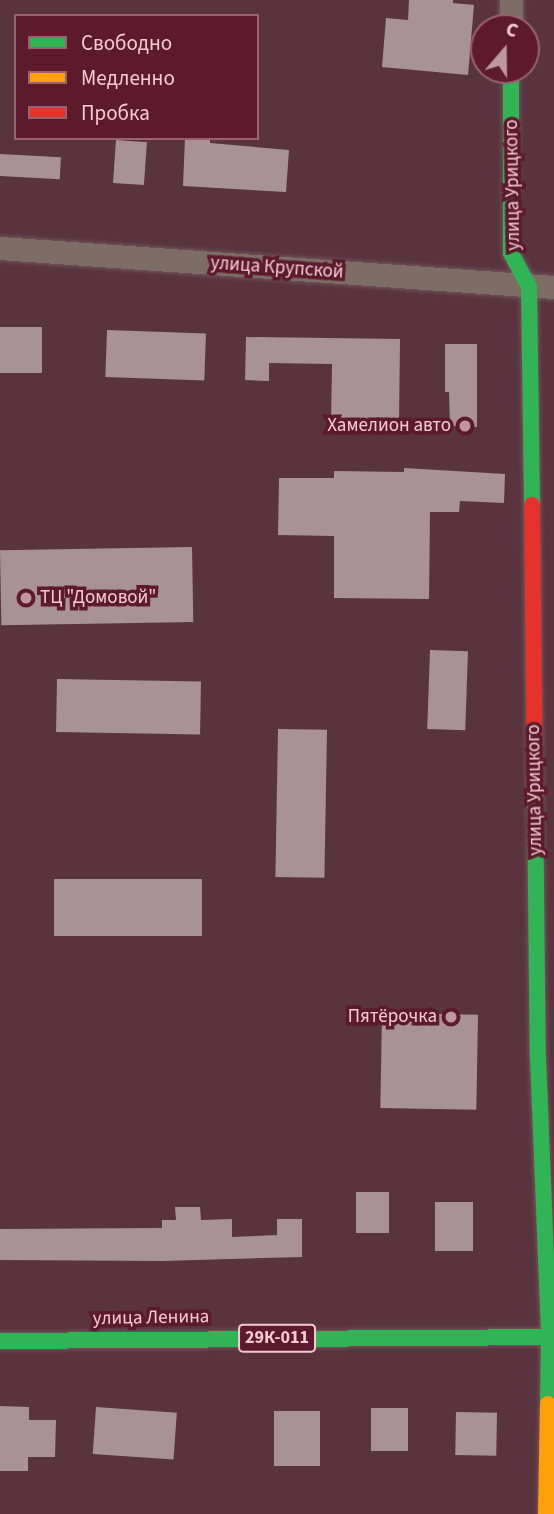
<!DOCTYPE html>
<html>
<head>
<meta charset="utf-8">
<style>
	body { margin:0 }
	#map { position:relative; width:554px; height:1514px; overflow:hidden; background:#59343e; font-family:"Source Sans 3",sans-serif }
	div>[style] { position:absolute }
	.building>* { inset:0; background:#a99296; transform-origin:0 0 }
	.roads { filter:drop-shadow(0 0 2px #72535a) drop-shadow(0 0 2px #72535a) }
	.street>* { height:23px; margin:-11.5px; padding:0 11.5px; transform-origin:11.5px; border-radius:11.5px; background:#7d6d64 }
	.fast>* { height:16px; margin:-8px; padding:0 8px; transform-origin:8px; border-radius:8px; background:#30b455 }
	.slow>* { height:16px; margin:-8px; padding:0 8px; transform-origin:8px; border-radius:8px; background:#ff9f0a }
	.jam>* { height:16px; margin:-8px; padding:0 8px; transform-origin:8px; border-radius:8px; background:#e5322d }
	.dots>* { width:19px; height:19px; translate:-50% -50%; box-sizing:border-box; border:4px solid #5c1a2c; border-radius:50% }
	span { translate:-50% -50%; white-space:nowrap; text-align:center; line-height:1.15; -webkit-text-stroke:7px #5c1a2c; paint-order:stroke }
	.shield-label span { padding:2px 5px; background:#5c1a2c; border:2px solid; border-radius:5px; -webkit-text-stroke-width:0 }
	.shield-label { font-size:18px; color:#f6ccd2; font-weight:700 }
	.street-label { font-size:19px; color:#f6ccd2 }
	.poi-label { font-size:19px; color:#f6ccd2 }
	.right { translate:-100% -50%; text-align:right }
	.left { translate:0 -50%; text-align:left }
	.legend { position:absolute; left:14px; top:14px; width:245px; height:126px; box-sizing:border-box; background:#5c1a2c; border:2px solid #9a616e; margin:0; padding:9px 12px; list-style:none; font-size:21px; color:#f6ccd2 }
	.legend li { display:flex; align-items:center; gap:14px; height:35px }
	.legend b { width:35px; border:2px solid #9a616e }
	.north { position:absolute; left:470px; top:14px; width:70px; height:70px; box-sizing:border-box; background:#5c1a2c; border:2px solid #9a616e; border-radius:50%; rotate:20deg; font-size:19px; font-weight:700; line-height:28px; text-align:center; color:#f6ccd2 }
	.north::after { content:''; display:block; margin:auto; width:24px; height:32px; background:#bf979e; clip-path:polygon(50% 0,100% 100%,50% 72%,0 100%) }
</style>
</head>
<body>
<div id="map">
	<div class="building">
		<i style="clip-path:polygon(409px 0,453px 0,453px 3px,474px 5px,468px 75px,382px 67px,386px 18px,408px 20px)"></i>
		<i style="clip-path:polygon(185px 138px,210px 138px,210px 143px,289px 150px,286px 192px,183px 186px)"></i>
		<i style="left:116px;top:140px;width:31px;height:43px;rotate:4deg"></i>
		<i style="left:0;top:154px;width:61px;height:22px;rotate:3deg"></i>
		<i style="left:0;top:327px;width:42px;height:46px"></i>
		<i style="left:107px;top:330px;width:99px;height:47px;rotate:2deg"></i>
		<i style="clip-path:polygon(246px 337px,400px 339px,399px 424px,331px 423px,332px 364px,269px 363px,269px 381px,245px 380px)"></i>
		<i style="clip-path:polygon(445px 344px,477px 344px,477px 427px,450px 426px,449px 392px,445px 392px)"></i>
		<i style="clip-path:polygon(404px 468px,505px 474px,504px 503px,460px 501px,459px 512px,430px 512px,429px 599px,334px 598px,334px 536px,278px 535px,279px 478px,334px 478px,334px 471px,404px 472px)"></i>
		<i style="left:192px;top:547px;width:75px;height:192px;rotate:89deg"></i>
		<i style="left:430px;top:650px;width:38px;height:79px;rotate:2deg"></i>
		<i style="left:57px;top:679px;width:144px;height:53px;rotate:1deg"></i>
		<i style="left:278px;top:729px;width:49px;height:148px;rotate:1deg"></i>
		<i style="left:54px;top:879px;width:148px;height:57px"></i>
		<i style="left:382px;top:1013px;width:96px;height:95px;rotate:1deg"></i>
		<i style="left:356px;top:1192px;width:33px;height:41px"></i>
		<i style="left:435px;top:1202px;width:38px;height:49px"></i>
		<i style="clip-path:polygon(175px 1207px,200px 1207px,201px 1220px,232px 1219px,232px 1237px,277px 1235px,277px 1219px,302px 1219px,302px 1257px,162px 1261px,0 1260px,0 1229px,162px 1228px,162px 1220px,176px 1220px)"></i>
		<i style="clip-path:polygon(0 1406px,29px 1407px,29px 1420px,56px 1420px,55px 1457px,28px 1457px,28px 1471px,0 1471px)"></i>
		<i style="left:96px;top:1407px;width:81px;height:47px;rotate:4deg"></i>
		<i style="left:371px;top:1408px;width:37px;height:43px"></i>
		<i style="left:274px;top:1411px;width:46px;height:55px"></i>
		<i style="left:456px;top:1412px;width:41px;height:43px;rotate:1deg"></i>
	</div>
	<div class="roads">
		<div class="street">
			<i style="left:511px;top:0;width:28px;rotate:90deg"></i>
			<i style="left:0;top:248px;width:555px;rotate:4.03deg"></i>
		</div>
		<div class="fast">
			<i style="left:511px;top:70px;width:183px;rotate:90deg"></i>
			<i style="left:511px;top:253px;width:38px;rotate:62deg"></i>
			<i style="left:529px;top:287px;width:218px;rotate:89.2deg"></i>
			<i style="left:535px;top:792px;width:266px;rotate:89.4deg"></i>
			<i style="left:538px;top:1058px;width:279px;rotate:87.7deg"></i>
			<i style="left:549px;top:1337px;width:67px;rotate:90.9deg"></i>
			<i style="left:0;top:1341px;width:554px;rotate:-0.41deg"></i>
		</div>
		<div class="slow">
			<i style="left:546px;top:1514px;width:110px;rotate:-89deg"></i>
		</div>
		<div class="jam">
			<i style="left:532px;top:505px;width:287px;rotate:89.4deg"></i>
		</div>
	</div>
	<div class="dots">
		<i style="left:465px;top:426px;background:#bf979e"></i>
		<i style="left:26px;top:598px;background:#bf979e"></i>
		<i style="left:451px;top:1017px;background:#bf979e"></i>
	</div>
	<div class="shield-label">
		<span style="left:277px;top:1338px">29К-011</span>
	</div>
	<div class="street-label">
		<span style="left:513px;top:185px;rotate:-91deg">улица Урицкого</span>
		<span style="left:277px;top:268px;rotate:4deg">улица Крупской</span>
		<span style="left:535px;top:790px;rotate:-91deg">улица Урицкого</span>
		<span style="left:151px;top:1318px;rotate:-1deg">улица Ленина</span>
	</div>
	<div class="poi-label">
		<span class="right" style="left:451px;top:426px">Хамелион авто</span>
		<span class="left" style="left:40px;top:598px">ТЦ "Домовой"</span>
		<span class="right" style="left:437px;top:1017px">Пятёрочка</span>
	</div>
	<ul class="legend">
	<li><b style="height:9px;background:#30b455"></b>Свободно</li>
	<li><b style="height:9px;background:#ff9f0a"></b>Медленно</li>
	<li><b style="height:9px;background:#e5322d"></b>Пробка</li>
	</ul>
	<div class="north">С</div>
</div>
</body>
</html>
